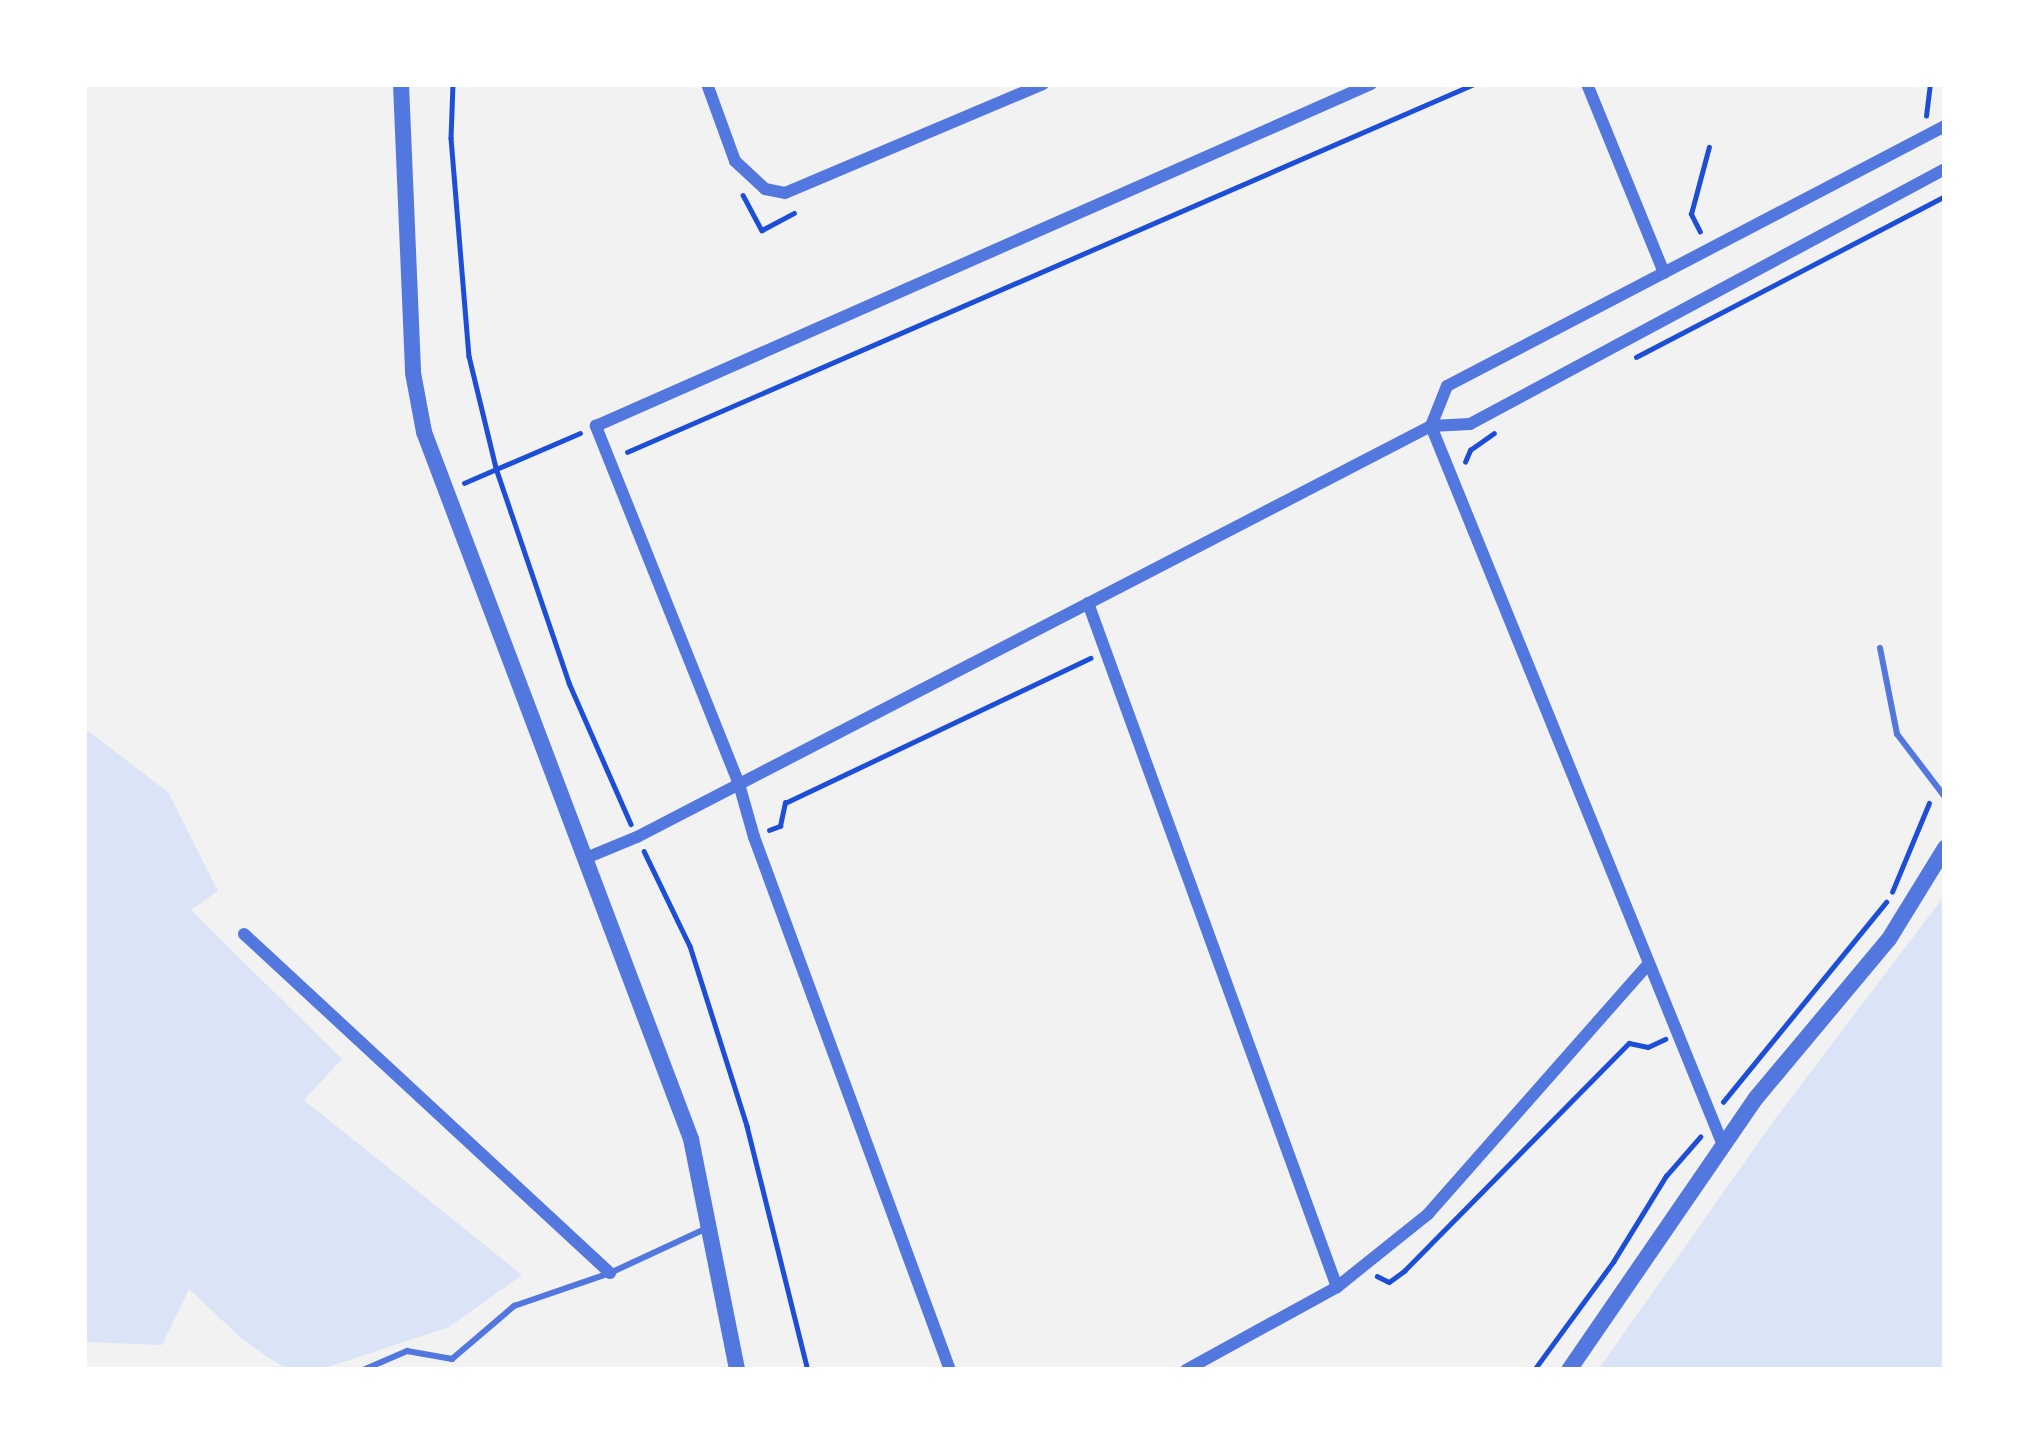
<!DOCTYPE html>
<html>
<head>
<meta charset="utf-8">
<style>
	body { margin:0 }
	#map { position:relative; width:2029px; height:1454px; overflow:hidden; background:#f2f2f2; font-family:Overpass,sans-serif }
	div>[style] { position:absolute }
	.green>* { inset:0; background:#dbe4f7 }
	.path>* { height:4.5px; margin:-2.25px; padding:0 2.25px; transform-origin:2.25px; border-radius:2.25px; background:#1d4ed8 }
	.service>* { height:6px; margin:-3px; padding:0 3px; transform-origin:3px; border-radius:3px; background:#5277de }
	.minor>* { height:12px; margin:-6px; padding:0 6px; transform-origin:6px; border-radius:6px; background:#5277de }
	.tertiary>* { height:16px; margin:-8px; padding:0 8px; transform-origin:8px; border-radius:8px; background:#5277de }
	span { translate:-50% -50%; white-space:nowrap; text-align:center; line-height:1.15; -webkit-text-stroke:12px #fff; paint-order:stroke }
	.frame { position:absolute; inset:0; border:87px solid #fff; pointer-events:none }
</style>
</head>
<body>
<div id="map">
	<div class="green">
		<i style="clip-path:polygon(84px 728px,168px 792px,218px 891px,191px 910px,342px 1059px,304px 1100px,522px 1275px,449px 1327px,319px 1370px,287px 1370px,242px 1339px,189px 1289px,162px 1345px,84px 1342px)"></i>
		<i style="clip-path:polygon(1945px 895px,1945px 1370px,1598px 1370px,1775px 1119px)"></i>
	</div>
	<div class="path">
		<i style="left:453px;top:84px;width:54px;rotate:92.1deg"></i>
		<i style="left:451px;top:138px;width:219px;rotate:85.3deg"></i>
		<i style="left:469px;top:356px;width:115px;rotate:76.4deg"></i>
		<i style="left:496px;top:468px;width:227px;rotate:71.2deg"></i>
		<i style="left:569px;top:683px;width:154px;rotate:66.3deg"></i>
		<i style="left:1926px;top:116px;width:32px;rotate:-83deg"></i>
		<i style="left:743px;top:195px;width:40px;rotate:62deg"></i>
		<i style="left:762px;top:230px;width:36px;rotate:-28deg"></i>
		<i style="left:1700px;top:232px;width:20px;rotate:-117deg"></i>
		<i style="left:1691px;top:214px;width:69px;rotate:-75deg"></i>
		<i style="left:1636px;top:357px;width:348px;rotate:-27.5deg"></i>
		<i style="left:627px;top:452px;width:923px;rotate:-23.48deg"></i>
		<i style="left:1465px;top:462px;width:13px;rotate:-67deg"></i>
		<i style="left:1470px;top:450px;width:29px;rotate:-35deg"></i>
		<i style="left:464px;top:483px;width:126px;rotate:-23.3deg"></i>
		<i style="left:769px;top:830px;width:12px;rotate:-20deg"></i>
		<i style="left:780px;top:826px;width:24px;rotate:-78deg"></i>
		<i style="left:785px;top:803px;width:338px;rotate:-25.4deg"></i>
		<i style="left:644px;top:851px;width:106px;rotate:64.2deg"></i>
		<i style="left:690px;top:946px;width:189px;rotate:72.4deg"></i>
		<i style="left:747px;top:1126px;width:252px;rotate:76deg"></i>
		<i style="left:1892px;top:892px;width:96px;rotate:-67.4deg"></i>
		<i style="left:1723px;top:1102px;width:258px;rotate:-50.8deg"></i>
		<i style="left:1377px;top:1276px;width:13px;rotate:27deg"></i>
		<i style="left:1389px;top:1282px;width:19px;rotate:-36deg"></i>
		<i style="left:1404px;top:1271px;width:320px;rotate:-45.4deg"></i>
		<i style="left:1629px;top:1043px;width:19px;rotate:12deg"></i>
		<i style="left:1648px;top:1047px;width:19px;rotate:-25deg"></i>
		<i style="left:1534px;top:1370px;width:134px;rotate:-53.8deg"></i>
		<i style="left:1613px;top:1262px;width:101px;rotate:-58.4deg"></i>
		<i style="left:1666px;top:1176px;width:52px;rotate:-48.9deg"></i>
	</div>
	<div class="service">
		<i style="left:1880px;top:648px;width:88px;rotate:78.8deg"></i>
		<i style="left:1897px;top:734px;width:79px;rotate:52.7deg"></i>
		<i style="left:363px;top:1370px;width:48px;rotate:-23.4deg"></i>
		<i style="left:407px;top:1351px;width:46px;rotate:10.1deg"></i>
		<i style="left:452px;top:1359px;width:82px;rotate:-40.5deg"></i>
		<i style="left:514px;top:1306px;width:102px;rotate:-19deg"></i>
		<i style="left:610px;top:1273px;width:107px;rotate:-24.9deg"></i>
	</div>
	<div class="minor">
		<i style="left:707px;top:84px;width:82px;rotate:70deg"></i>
		<i style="left:735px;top:161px;width:41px;rotate:43deg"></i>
		<i style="left:765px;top:189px;width:20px;rotate:11deg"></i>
		<i style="left:785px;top:193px;width:280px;rotate:-22.9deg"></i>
		<i style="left:1587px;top:84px;width:204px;rotate:67.8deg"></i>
		<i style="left:1431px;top:426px;width:776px;rotate:67.9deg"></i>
		<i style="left:1431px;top:426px;width:43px;rotate:-68.2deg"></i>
		<i style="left:1447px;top:386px;width:562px;rotate:-27.57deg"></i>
		<i style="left:1088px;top:603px;width:728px;rotate:70deg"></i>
		<i style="left:586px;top:858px;width:55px;rotate:-22.4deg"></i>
		<i style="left:637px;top:837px;width:894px;rotate:-27.37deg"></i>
		<i style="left:1431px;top:426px;width:39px;rotate:-3deg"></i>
		<i style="left:1470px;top:424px;width:539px;rotate:-28.23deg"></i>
		<i style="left:244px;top:934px;width:499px;rotate:42.8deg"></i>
		<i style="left:950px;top:1370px;width:568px;rotate:-110.19deg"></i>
		<i style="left:754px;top:837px;width:55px;rotate:-105.8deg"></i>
		<i style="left:739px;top:784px;width:386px;rotate:-111.8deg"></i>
		<i style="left:596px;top:426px;width:847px;rotate:-23.81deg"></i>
		<i style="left:1186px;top:1370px;width:172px;rotate:-28.8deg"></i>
		<i style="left:1337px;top:1287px;width:117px;rotate:-38.7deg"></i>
		<i style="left:1428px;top:1214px;width:334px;rotate:-48.6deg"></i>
	</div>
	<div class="tertiary">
		<i style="left:401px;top:84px;width:289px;rotate:87.6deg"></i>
		<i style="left:413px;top:373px;width:60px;rotate:79.4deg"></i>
		<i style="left:424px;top:432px;width:756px;rotate:69.31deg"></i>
		<i style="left:691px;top:1139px;width:236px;rotate:78.7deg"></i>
		<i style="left:1569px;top:1370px;width:330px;rotate:-55.5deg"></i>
		<i style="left:1756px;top:1098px;width:207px;rotate:-50.1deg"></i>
		<i style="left:1889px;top:939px;width:107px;rotate:-58.4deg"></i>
	</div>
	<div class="frame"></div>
</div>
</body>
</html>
